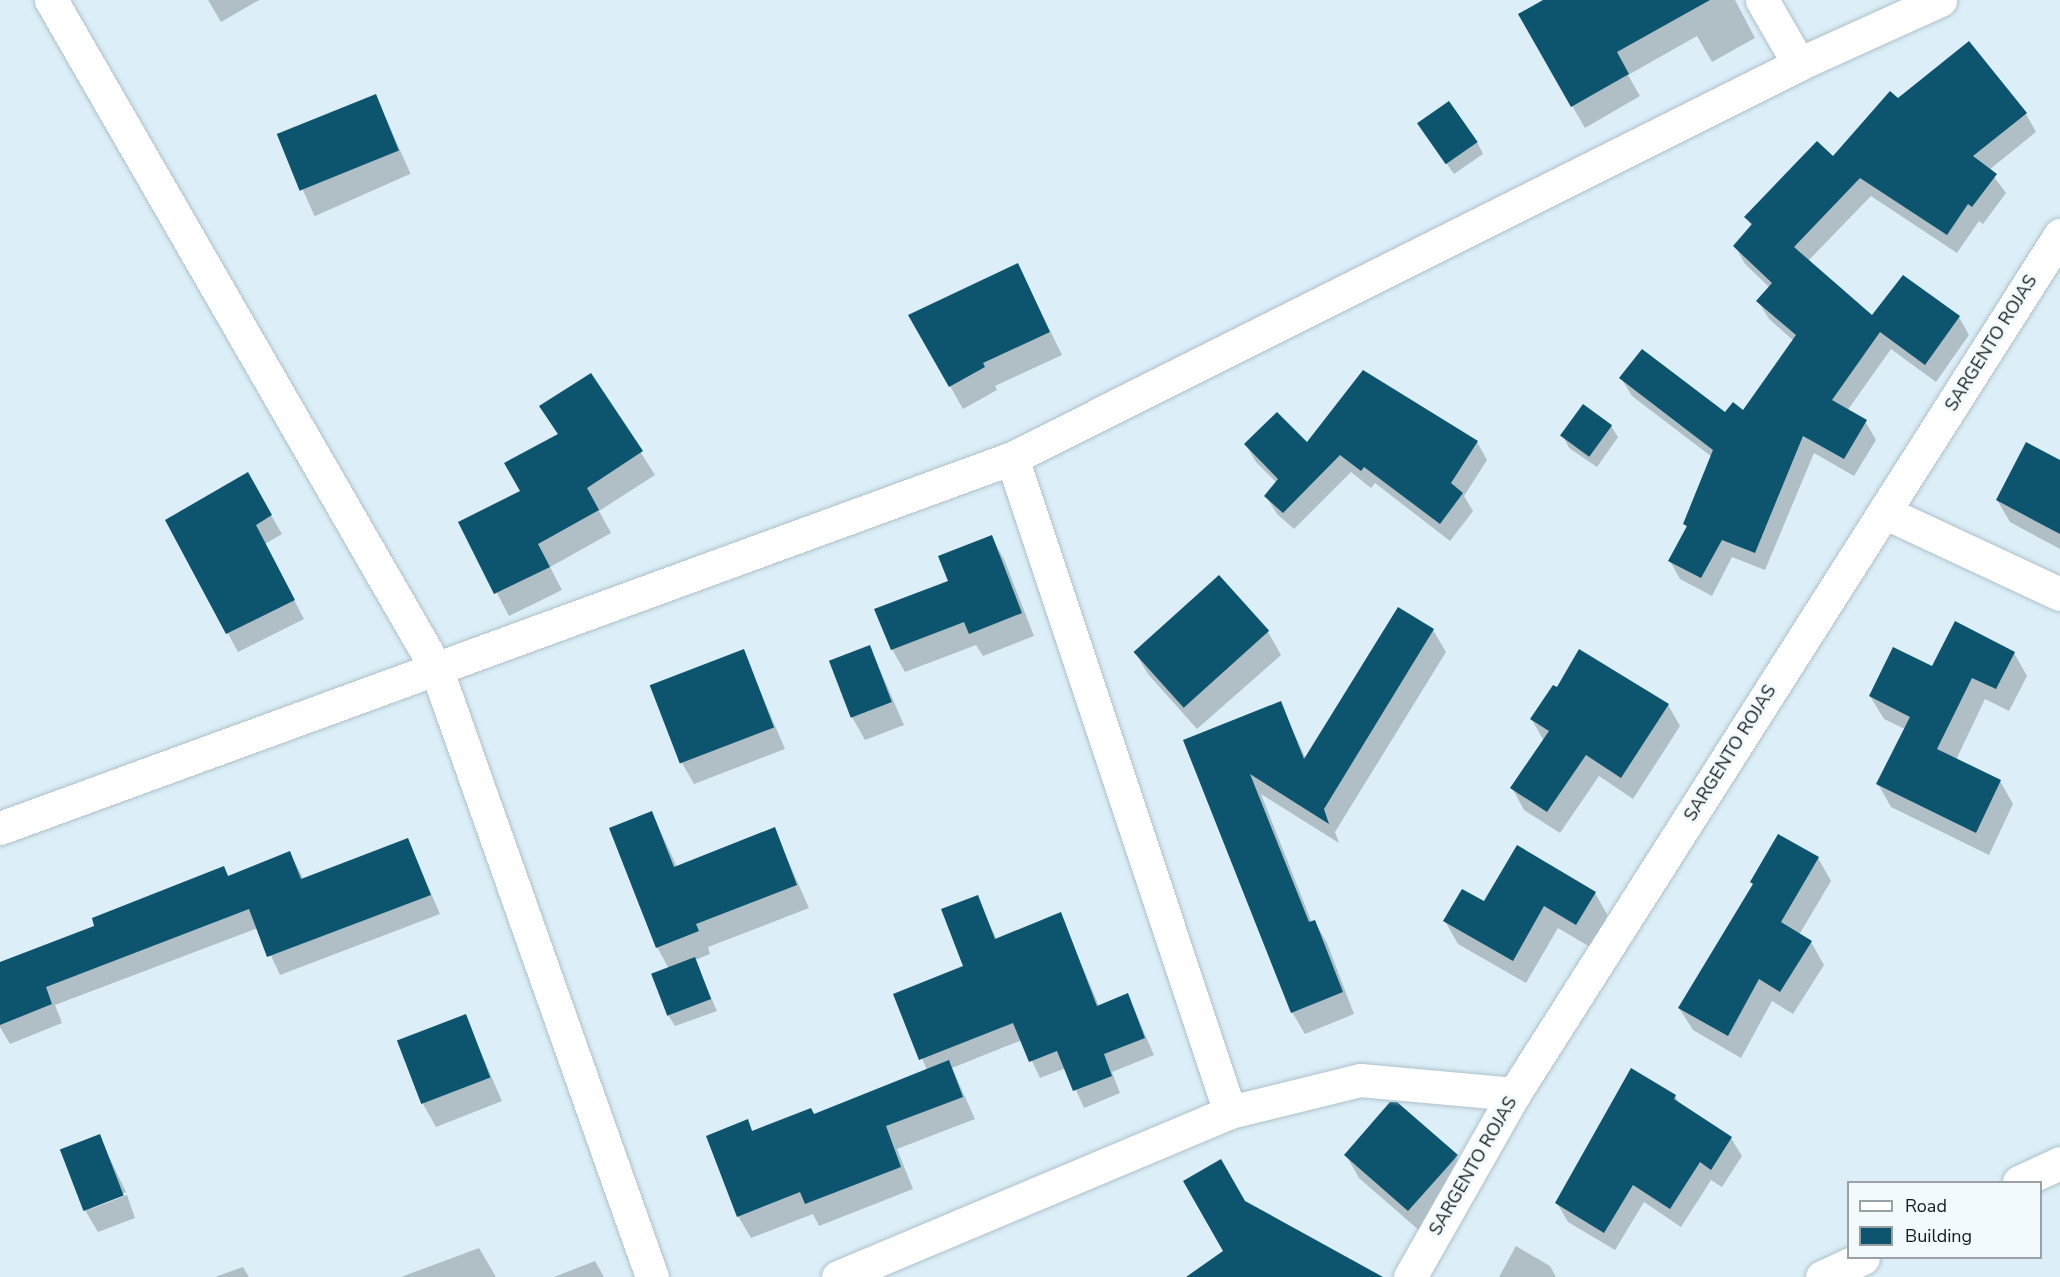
<!DOCTYPE html>
<html>
<head>
<meta charset="utf-8">
<style>
	body { margin:0 }
	#map { position:relative; width:2060px; height:1277px; overflow:hidden; background:#dceff8; font-family:"Nunito Sans",sans-serif }
	div>[style] { position:absolute }
	.shadow>* { inset:0; background:#0003; transform-origin:0 0 }
	.building>* { inset:0; background:#0d556e; transform-origin:0 0 }
	.roads { filter:drop-shadow(0 0 2px #afc1ca) drop-shadow(0 0 2px #afc1ca) }
	.minor>* { height:33px; margin:-16.5px; padding:0 16.5px; transform-origin:16.5px; border-radius:16.5px; background:#fff }
	.tertiary>* { height:33px; margin:-16.5px; padding:0 16.5px; transform-origin:16.5px; border-radius:16.5px; background:#fff }
	span { translate:-50% -50%; white-space:nowrap; text-align:center; line-height:1.15; -webkit-text-stroke:6px #f2fafe; paint-order:stroke }
	.street-label { font-size:18px; color:#141b1e }
	.legend { position:absolute; left:1847px; top:1181px; width:195px; height:78px; box-sizing:border-box; background:#f2fafe; border:2px solid #99a1a4; margin:0; padding:8px 10px; list-style:none; font-size:18px; color:#141b1e }
	.legend li { display:flex; align-items:center; gap:12px; height:30px }
	.legend b { width:30px; border:2px solid #99a1a4 }
</style>
</head>
<body>
<div id="map">
	<div class="shadow">
		<i style="clip-path:polygon(208px 0,259px 0,221px 22px)"></i>
		<i style="clip-path:polygon(1545px 0,1735px 0,1755px 38px,1712px 62px,1697px 36px,1628px 75px,1640px 96px,1585px 128px,1520px 15px)"></i>
		<i style="left:376px;top:96px;width:85px;height:105px;rotate:66deg"></i>
		<i style="clip-path:polygon(1898px 100px,2026px 114px,2036px 132px,1989px 170px,2006px 193px,1983px 224px,1979px 221px,1957px 253px,1871px 196px,1808px 261px,1873px 317px,1959px 317px,1969px 335px,1936px 382px,1891px 349px,1847px 411px,1865px 421px,1876px 440px,1854px 476px,1814px 453px,1765px 570px,1732px 557px,1712px 596px,1680px 579px,1670px 561px,1687px 528px,1685px 524px,1712px 457px,1632px 396px,1621px 378px,1725px 414px,1743px 412px,1794px 341px,1769px 319px,1758px 301px,1770px 288px,1745px 264px,1735px 246px,1752px 227px,1746px 217px,1833px 158px)"></i>
		<i style="clip-path:polygon(1419px 124px,1477px 142px,1483px 154px,1454px 174px)"></i>
		<i style="clip-path:polygon(1018px 265px,1062px 355px,995px 386px,997px 390px,963px 409px,910px 315px)"></i>
		<i style="clip-path:polygon(591px 375px,655px 475px,599px 511px,611px 533px,550px 567px,562px 590px,509px 616px,460px 523px,522px 492px,558px 435px,541px 407px)"></i>
		<i style="clip-path:polygon(1611px 426px,1618px 437px,1597px 467px,1569px 448px,1563px 436px)"></i>
		<i style="clip-path:polygon(1477px 442px,1487px 460px,1464px 496px,1473px 511px,1450px 541px,1375px 483px,1371px 488px,1351px 472px,1294px 529px,1277px 514px,1266px 496px,1277px 483px,1256px 462px,1246px 445px)"></i>
		<i style="clip-path:polygon(2060px 462px,2060px 549px,2010px 522px,1997px 500px)"></i>
		<i style="clip-path:polygon(247px 474px,282px 534px,265px 544px,304px 619px,238px 652px,167px 521px)"></i>
		<i style="clip-path:polygon(991px 537px,1004px 559px,1034px 636px,983px 656px,976px 645px,905px 672px,892px 649px)"></i>
		<i style="clip-path:polygon(1433px 630px,1446px 652px,1335px 832px,1339px 843px,1261px 794px,1312px 923px,1315px 922px,1327px 943px,1354px 1014px,1305px 1034px,1292px 1012px,1185px 741px,1280px 703px,1306px 759px)"></i>
		<i style="clip-path:polygon(1268px 632px,1281px 655px,1197px 729px,1148px 674px,1135px 652px)"></i>
		<i style="clip-path:polygon(870px 647px,904px 725px,865px 740px,852px 717px)"></i>
		<i style="clip-path:polygon(743px 651px,785px 749px,694px 784px,682px 763px)"></i>
		<i style="clip-path:polygon(2014px 653px,2027px 676px,2009px 711px,1985px 699px,1956px 760px,2000px 781px,2013px 804px,1989px 855px,1891px 807px,1878px 784px,1905px 729px,1884px 719px,1870px 696px)"></i>
		<i style="clip-path:polygon(1668px 705px,1680px 726px,1633px 799px,1599px 776px,1560px 833px,1524px 810px,1512px 788px,1544px 741px,1532px 720px)"></i>
		<i style="clip-path:polygon(652px 813px,677px 867px,774px 829px,809px 908px,708px 947px,710px 954px,695px 960px,717px 1011px,675px 1026px,668px 1015px,669px 969px,657px 947px)"></i>
		<i style="clip-path:polygon(408px 840px,440px 914px,280px 975px,258px 928px,55px 1005px,62px 1023px,10px 1044px,0 1027px,0 963px,96px 926px,224px 868px,229px 877px,290px 853px,304px 880px)"></i>
		<i style="clip-path:polygon(1818px 858px,1831px 881px,1799px 935px,1811px 942px,1824px 965px,1793px 1014px,1772px 1001px,1741px 1058px,1693px 1030px,1679px 1008px,1754px 886px,1752px 882px)"></i>
		<i style="clip-path:polygon(1595px 893px,1608px 916px,1590px 947px,1558px 928px,1526px 983px,1458px 944px,1445px 921px,1484px 903px)"></i>
		<i style="clip-path:polygon(977px 897px,997px 940px,1060px 914px,1099px 1006px,1128px 995px,1154px 1055px,1112px 1072px,1120px 1093px,1084px 1108px,1066px 1068px,1040px 1078px,1022px 1040px,952px 1068px,975px 1119px,897px 1149px,913px 1189px,819px 1226px,813px 1214px,751px 1238px,738px 1216px,747px 1121px,753px 1132px,814px 1116px,927px 1070px,895px 995px,965px 967px)"></i>
		<i style="clip-path:polygon(465px 1016px,502px 1101px,436px 1127px,423px 1104px)"></i>
		<i style="clip-path:polygon(1675px 1096px,1680px 1105px,1731px 1138px,1742px 1156px,1722px 1187px,1711px 1180px,1681px 1227px,1644px 1202px,1615px 1250px,1568px 1222px,1557px 1203px)"></i>
		<i style="clip-path:polygon(99px 1136px,126px 1192px,86px 1211px,127px 1195px,135px 1218px,98px 1232px,85px 1210px,62px 1151px)"></i>
		<i style="clip-path:polygon(1346px 1155px,1456px 1156px,1469px 1178px,1421px 1232px,1359px 1178px)"></i>
		<i style="clip-path:polygon(1516px 1246px,1550px 1266px,1556px 1277px,1499px 1277px)"></i>
		<i style="clip-path:polygon(479px 1248px,496px 1277px,401px 1277px)"></i>
		<i style="clip-path:polygon(595px 1261px,604px 1277px,554px 1277px)"></i>
		<i style="clip-path:polygon(243px 1267px,249px 1277px,215px 1277px)"></i>
	</div>
	<div class="building">
		<i style="clip-path:polygon(1543px 0,1710px 0,1617px 52px,1629px 74px,1571px 107px,1518px 14px)"></i>
		<i style="clip-path:polygon(1969px 41px,2027px 113px,1973px 156px,1997px 174px,1972px 207px,1968px 204px,1947px 235px,1860px 178px,1794px 247px,1872px 315px,1903px 275px,1960px 316px,1925px 365px,1880px 332px,1832px 400px,1867px 420px,1844px 459px,1803px 436px,1755px 553px,1722px 540px,1701px 578px,1668px 561px,1687px 526px,1683px 524px,1713px 450px,1619px 378px,1642px 349px,1725px 412px,1733px 402px,1743px 410px,1796px 335px,1756px 301px,1772px 283px,1733px 246px,1752px 224px,1744px 217px,1817px 141px,1833px 156px,1890px 91px,1898px 98px)"></i>
		<i style="left:376px;top:94px;width:61px;height:107px;rotate:68deg"></i>
		<i style="left:1449px;top:101px;width:50px;height:39px;rotate:55deg"></i>
		<i style="clip-path:polygon(1018px 263px,1050px 332px,983px 363px,985px 367px,949px 387px,908px 315px)"></i>
		<i style="clip-path:polygon(1363px 370px,1478px 441px,1451px 483px,1463px 493px,1440px 524px,1364px 467px,1361px 471px,1340px 455px,1283px 513px,1264px 496px,1278px 479px,1244px 444px,1277px 412px,1307px 442px)"></i>
		<i style="clip-path:polygon(591px 373px,643px 451px,587px 488px,599px 510px,538px 544px,550px 567px,494px 594px,458px 522px,520px 491px,504px 463px,558px 434px,539px 406px)"></i>
		<i style="left:1583px;top:404px;width:36px;height:39px;rotate:36deg"></i>
		<i style="clip-path:polygon(2026px 442px,2060px 460px,2060px 534px,1996px 500px)"></i>
		<i style="clip-path:polygon(248px 472px,272px 515px,256px 525px,295px 600px,226px 634px,165px 520px)"></i>
		<i style="clip-path:polygon(992px 535px,1022px 613px,969px 634px,964px 622px,891px 650px,874px 609px,948px 581px,938px 556px)"></i>
		<i style="left:1219px;top:575px;width:75px;height:115px;rotate:48deg"></i>
		<i style="clip-path:polygon(1398px 607px,1434px 629px,1324px 809px,1329px 824px,1250px 774px,1309px 922px,1315px 920px,1343px 992px,1291px 1013px,1183px 740px,1281px 701px,1304px 759px)"></i>
		<i style="clip-path:polygon(1955px 621px,2015px 652px,1996px 689px,1972px 678px,1937px 749px,2001px 780px,1976px 833px,1876px 784px,1910px 717px,1869px 696px,1893px 647px,1932px 666px)"></i>
		<i style="left:870px;top:645px;width:61px;height:44px;rotate:69deg"></i>
		<i style="left:744px;top:649px;width:84px;height:101px;rotate:69deg"></i>
		<i style="clip-path:polygon(1579px 649px,1669px 704px,1621px 778px,1586px 755px,1547px 812px,1510px 788px,1549px 731px,1530px 719px,1553px 685px,1557px 687px)"></i>
		<i style="clip-path:polygon(652px 811px,674px 867px,775px 827px,797px 885px,696px 924px,699px 931px,656px 948px,609px 828px)"></i>
		<i style="clip-path:polygon(1778px 834px,1819px 857px,1781px 922px,1812px 941px,1780px 992px,1759px 979px,1728px 1036px,1678px 1008px,1753px 884px,1750px 882px)"></i>
		<i style="clip-path:polygon(408px 838px,431px 895px,267px 957px,249px 909px,46px 987px,52px 1004px,0 1025px,0 962px,94px 926px,92px 918px,224px 866px,228px 876px,290px 851px,301px 879px)"></i>
		<i style="clip-path:polygon(1517px 845px,1596px 892px,1576px 925px,1544px 906px,1513px 961px,1443px 921px,1462px 889px,1484px 901px)"></i>
		<i style="clip-path:polygon(978px 895px,995px 939px,1061px 912px,1097px 1006px,1128px 993px,1145px 1038px,1104px 1054px,1112px 1076px,1073px 1091px,1057px 1051px,1029px 1062px,1013px 1023px,919px 1060px,893px 994px,963px 966px,941px 909px)"></i>
		<i style="left:695px;top:957px;width:45px;height:47px;rotate:69deg"></i>
		<i style="left:466px;top:1014px;width:68px;height:74px;rotate:69deg"></i>
		<i style="clip-path:polygon(949px 1060px,963px 1097px,886px 1126px,901px 1167px,805px 1204px,800px 1192px,737px 1217px,706px 1136px,748px 1119px,752px 1131px,811px 1108px,814px 1114px)"></i>
		<i style="clip-path:polygon(1631px 1068px,1676px 1095px,1674px 1099px,1732px 1137px,1711px 1170px,1700px 1162px,1670px 1209px,1633px 1185px,1604px 1233px,1555px 1203px)"></i>
		<i style="clip-path:polygon(1390px 1102px,1397px 1102px,1458px 1155px,1408px 1211px,1344px 1155px)"></i>
		<i style="left:100px;top:1134px;width:66px;height:43px;rotate:69deg"></i>
		<i style="clip-path:polygon(1221px 1159px,1245px 1201px,1383px 1277px,1186px 1277px,1223px 1251px,1183px 1181px)"></i>
	</div>
	<div class="roads">
		<div class="minor">
			<i style="left:51px;top:0;width:771px;rotate:60.04deg"></i>
			<i style="left:436px;top:668px;width:646px;rotate:70.47deg"></i>
			<i style="left:1762px;top:0;width:74px;rotate:60deg"></i>
			<i style="left:1012px;top:458px;width:689px;rotate:71.57deg"></i>
			<i style="left:1884px;top:512px;width:194px;rotate:25deg"></i>
			<i style="left:0;top:828px;width:1078px;rotate:-20.08deg"></i>
			<i style="left:1012px;top:458px;width:880px;rotate:-26.59deg"></i>
			<i style="left:1799px;top:64px;width:155px;rotate:-24.4deg"></i>
			<i style="left:2019px;top:1182px;width:45px;rotate:-24.9deg"></i>
			<i style="left:838px;top:1277px;width:425px;rotate:-22.8deg"></i>
			<i style="left:1230px;top:1112px;width:134px;rotate:-13.8deg"></i>
			<i style="left:1360px;top:1080px;width:155px;rotate:5.2deg"></i>
			<i style="left:1822px;top:1277px;width:45px;rotate:-24.9deg"></i>
		</div>
		<div class="tertiary">
			<i style="left:1410px;top:1277px;width:210px;rotate:-60.4deg"></i>
			<i style="left:1514px;top:1094px;width:1018px;rotate:-57.56deg"></i>
		</div>
	</div>
	<div class="street-label">
		<span style="left:1991px;top:343px;rotate:-58deg">SARGENTO ROJAS</span>
		<span style="left:1730px;top:753px;rotate:-58deg">SARGENTO ROJAS</span>
		<span style="left:1473px;top:1166px;rotate:-60deg">SARGENTO ROJAS</span>
	</div>
	<ul class="legend">
	<li><b style="height:8px;background:#fff"></b>Road</li>
	<li><b style="height:16px;background:#0d556e"></b>Building</li>
	</ul>
</div>
</body>
</html>
